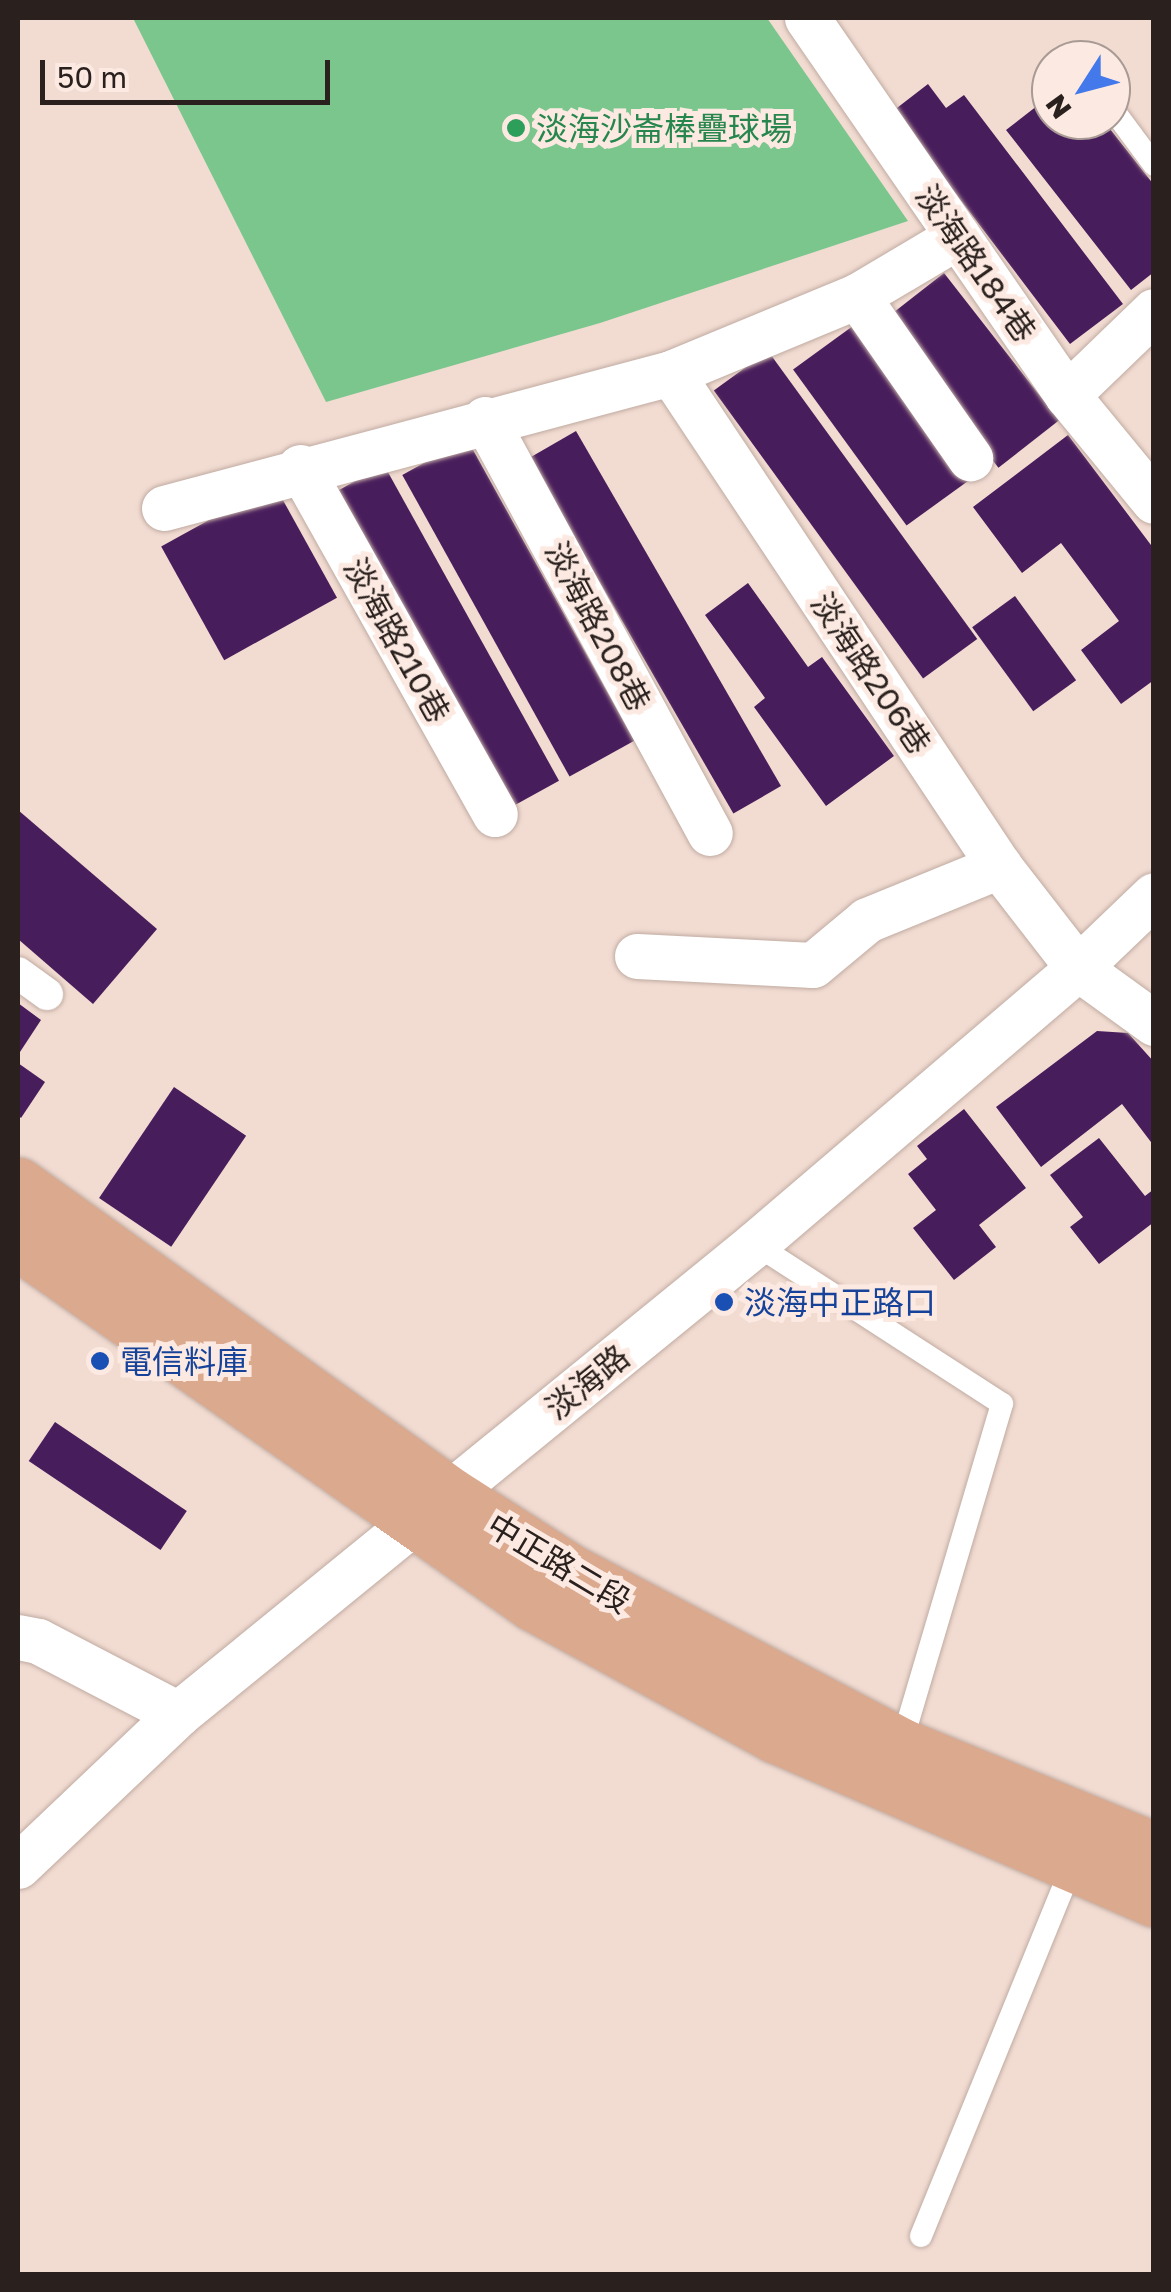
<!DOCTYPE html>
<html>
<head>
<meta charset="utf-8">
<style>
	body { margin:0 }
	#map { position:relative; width:1171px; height:2292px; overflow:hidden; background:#f2dcd2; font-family:"Golos Text","Noto Sans TC",sans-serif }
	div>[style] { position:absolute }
	.green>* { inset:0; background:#7ac68d }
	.building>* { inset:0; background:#481d5c; transform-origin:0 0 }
	.roads { filter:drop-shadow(0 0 2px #c0aba2) drop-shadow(0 0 2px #c0aba2) }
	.service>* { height:22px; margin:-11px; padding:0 11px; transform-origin:11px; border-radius:11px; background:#fff }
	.pedestrian>* { height:32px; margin:-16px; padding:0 16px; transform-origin:16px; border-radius:16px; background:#fff }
	.minor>* { height:45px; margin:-22.5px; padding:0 22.5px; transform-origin:22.5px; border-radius:22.5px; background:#fff }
	.primary>* { height:55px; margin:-27.5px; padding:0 27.5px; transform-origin:27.5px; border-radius:27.5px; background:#dba98d }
	.dots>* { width:28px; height:28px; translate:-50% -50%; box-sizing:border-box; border:5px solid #fceae2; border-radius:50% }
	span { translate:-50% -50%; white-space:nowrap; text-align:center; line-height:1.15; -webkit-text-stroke:10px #fceae2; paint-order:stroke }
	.leisure-label { font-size:32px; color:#27864d }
	.left { translate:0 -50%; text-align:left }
	.street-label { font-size:32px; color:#2a211e }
	.transit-label { font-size:32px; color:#164399 }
	.frame { position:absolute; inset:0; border:20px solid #2a211e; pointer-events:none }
	.north { position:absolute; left:1031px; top:40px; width:100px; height:100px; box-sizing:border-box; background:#fceae2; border:2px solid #a89a94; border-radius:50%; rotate:234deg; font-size:28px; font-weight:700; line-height:40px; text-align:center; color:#2a211e }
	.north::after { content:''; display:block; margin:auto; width:35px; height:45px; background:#4379ea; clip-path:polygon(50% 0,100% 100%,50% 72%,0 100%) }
	.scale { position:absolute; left:40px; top:60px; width:290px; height:45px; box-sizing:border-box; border:5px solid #2a211e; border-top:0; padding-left:12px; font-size:30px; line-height:35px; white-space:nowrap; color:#2a211e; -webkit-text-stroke:8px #fceae2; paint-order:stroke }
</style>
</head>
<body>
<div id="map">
	<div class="green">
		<i style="clip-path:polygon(133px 18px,767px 18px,908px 221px,600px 323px,326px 402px)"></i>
	</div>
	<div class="building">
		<i style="clip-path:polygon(928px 84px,946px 108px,964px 95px,1123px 304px,1070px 344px,893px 111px)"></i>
		<i style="clip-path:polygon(1051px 95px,1051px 120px,1103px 120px,1154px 185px,1154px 272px,1131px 290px,1006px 130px)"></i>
		<i style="left:944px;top:273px;width:187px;height:77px;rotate:52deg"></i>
		<i style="left:857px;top:323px;width:193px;height:79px;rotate:54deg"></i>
		<i style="left:768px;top:351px;width:356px;height:67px;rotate:54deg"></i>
		<i style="left:576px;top:431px;width:410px;height:55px;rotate:60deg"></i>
		<i style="clip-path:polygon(1068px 435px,1154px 549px,1154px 680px,1121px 704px,1081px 650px,1119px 621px,1061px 543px,1022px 573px,973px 507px)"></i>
		<i style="left:467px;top:439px;width:345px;height:74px;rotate:61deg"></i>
		<i style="left:384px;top:465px;width:361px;height:57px;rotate:61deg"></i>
		<i style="left:274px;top:484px;width:130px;height:129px;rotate:61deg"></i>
		<i style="clip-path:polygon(748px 583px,808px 667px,822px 657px,894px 756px,826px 806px,754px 707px,765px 698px,705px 615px)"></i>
		<i style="left:1015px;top:596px;width:104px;height:53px;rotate:54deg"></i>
		<i style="clip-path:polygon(18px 810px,157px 929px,93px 1004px,18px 939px)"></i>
		<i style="clip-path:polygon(18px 1003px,41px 1020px,18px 1055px)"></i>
		<i style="clip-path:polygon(1097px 1031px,1128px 1033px,1154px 1062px,1154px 1146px,1122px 1104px,1041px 1167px,996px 1107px)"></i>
		<i style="clip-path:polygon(18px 1063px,45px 1082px,21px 1118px,18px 1115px)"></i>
		<i style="left:174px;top:1087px;width:87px;height:134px;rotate:34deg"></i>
		<i style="clip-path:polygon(964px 1109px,1026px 1188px,979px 1225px,996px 1247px,954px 1280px,913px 1228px,936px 1210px,908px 1174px,927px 1159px,917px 1146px)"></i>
		<i style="clip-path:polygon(1099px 1138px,1145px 1196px,1154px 1189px,1154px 1222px,1099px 1264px,1070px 1227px,1083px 1217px,1050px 1175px)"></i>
		<i style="left:55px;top:1422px;width:159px;height:47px;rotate:34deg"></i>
	</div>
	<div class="roads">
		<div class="service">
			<i style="left:1111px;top:107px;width:72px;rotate:53.4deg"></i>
			<i style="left:755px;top:1244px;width:294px;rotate:32.9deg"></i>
			<i style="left:1002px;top:1404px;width:357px;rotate:106.5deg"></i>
			<i style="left:921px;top:2236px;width:400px;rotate:-67.8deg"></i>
		</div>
		<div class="pedestrian">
			<i style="left:18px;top:973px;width:36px;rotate:36deg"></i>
		</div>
		<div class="minor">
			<i style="left:807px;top:18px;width:458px;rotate:55.4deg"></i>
			<i style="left:1067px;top:395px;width:137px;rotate:50.6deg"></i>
			<i style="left:857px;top:296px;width:198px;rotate:55.1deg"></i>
			<i style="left:671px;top:373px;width:592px;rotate:56.36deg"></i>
			<i style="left:999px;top:866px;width:129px;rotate:52.2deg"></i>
			<i style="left:1078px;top:968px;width:94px;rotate:35.9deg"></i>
			<i style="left:1067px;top:395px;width:121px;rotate:-44deg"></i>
			<i style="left:485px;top:419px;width:471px;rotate:61.5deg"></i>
			<i style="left:300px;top:467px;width:398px;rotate:60.7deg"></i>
			<i style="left:164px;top:508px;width:525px;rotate:-14.91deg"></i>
			<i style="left:671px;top:373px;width:201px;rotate:-22.5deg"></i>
			<i style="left:857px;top:296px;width:117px;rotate:-30.7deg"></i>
			<i style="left:637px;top:956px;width:176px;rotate:2.9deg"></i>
			<i style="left:813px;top:965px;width:70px;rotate:-39.8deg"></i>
			<i style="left:867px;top:920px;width:143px;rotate:-22.2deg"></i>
			<i style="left:18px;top:1637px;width:20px;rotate:11deg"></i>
			<i style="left:38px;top:1641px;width:158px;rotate:27.5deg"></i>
			<i style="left:18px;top:1866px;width:221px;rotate:-43.5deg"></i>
			<i style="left:178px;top:1714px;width:744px;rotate:-39.16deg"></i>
			<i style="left:755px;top:1244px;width:425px;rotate:-40.5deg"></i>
			<i style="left:1078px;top:968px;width:105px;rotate:-43.8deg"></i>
		</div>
		<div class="primary">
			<i style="left:18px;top:1185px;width:532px;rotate:35.66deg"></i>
			<i style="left:450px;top:1495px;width:145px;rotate:32.6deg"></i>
			<i style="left:572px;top:1573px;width:372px;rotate:27.7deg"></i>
			<i style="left:901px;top:1746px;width:274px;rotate:22.3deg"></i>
			<i style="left:18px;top:1242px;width:629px;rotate:35.03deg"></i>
			<i style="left:533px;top:1603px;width:276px;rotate:28.6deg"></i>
			<i style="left:775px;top:1735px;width:413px;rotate:23.4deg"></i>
		</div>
	</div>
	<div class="dots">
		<i style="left:516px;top:128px;background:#2e9e5b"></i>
		<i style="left:724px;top:1302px;background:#1a4fb4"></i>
		<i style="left:100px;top:1361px;background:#1a4fb4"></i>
	</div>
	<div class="leisure-label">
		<span class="left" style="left:536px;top:128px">淡海沙崙棒疊球場</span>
	</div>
	<div class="street-label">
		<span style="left:976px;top:263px;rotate:55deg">淡海路184巷</span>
		<span style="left:598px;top:626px;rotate:62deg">淡海路208巷</span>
		<span style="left:397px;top:640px;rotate:61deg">淡海路210巷</span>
		<span style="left:871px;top:673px;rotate:56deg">淡海路206巷</span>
		<span style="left:587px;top:1382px;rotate:-39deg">淡海路</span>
		<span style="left:559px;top:1563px;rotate:31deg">中正路二段</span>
	</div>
	<div class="transit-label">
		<span class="left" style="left:744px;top:1302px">淡海中正路口</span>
		<span class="left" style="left:120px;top:1361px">電信料庫</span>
	</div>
	<div class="frame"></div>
	<div class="north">N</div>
	<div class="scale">50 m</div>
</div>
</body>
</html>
